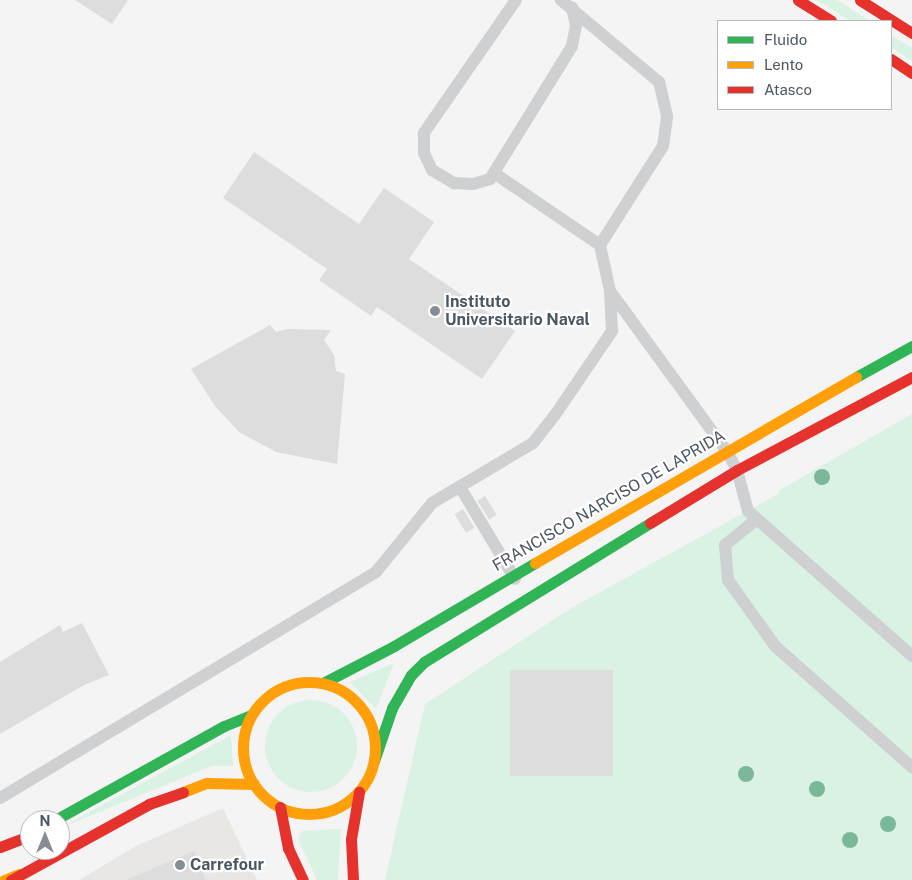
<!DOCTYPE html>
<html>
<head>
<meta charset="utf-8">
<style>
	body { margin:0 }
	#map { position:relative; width:912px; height:880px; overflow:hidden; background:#f4f4f4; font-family:"Public Sans",sans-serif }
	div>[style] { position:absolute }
	.commercial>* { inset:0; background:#e8e7e3 }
	.green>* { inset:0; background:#d9f2e3 }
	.round { border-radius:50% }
	.building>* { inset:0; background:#ddddde; transform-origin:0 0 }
	.lane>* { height:12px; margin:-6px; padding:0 6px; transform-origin:6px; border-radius:6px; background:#ced0d2 }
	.fast>* { height:11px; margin:-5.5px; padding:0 5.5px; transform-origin:5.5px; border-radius:5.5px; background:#30b455 }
	.slow>* { height:11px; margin:-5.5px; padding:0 5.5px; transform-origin:5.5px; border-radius:5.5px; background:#ff9f0a }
	.slow>.ring { margin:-5.5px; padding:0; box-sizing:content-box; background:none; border:11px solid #ff9f0a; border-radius:50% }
	.jam>* { height:11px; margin:-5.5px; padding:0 5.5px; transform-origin:5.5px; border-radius:5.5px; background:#e5322d }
	.trees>* { width:16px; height:16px; margin:-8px; border-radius:50%; background:#7ab899 }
	.dots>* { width:14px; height:14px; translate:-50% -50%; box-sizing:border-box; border:2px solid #fff; border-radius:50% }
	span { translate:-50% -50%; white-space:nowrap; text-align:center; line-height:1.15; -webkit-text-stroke:4.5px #fff; paint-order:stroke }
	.poi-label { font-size:16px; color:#4a5661; font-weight:700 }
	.left { translate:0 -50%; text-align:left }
	.street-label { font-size:16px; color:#4a5661 }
	.legend { position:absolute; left:717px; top:20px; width:175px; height:90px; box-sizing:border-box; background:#fff; border:1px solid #b7bbc0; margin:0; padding:6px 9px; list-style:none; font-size:15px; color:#4a5661 }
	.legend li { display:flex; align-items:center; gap:10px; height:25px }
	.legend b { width:25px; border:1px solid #b7bbc0 }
	.north { position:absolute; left:20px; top:810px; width:50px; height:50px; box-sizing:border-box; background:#fff; border:1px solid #b7bbc0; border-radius:50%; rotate:0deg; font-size:14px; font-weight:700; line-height:20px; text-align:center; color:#4a5661 }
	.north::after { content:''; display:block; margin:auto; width:18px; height:22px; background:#868d94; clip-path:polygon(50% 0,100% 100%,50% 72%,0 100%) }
</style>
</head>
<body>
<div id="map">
	<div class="commercial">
		<i style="clip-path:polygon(223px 808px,257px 880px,79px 880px,136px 846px)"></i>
	</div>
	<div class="green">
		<i style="clip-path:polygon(817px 0,837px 0,870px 21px,850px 21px)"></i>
		<i style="clip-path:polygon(891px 35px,912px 48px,912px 61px,891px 47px)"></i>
		<i style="clip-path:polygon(912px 414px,912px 880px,385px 880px,425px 704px,573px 607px,780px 493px,778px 491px)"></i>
		<i style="clip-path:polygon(394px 663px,376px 709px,350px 682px)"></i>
		<i class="round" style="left:265px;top:700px;width:92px;height:92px"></i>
		<i style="clip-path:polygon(231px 735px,233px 766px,212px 766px,60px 828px)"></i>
		<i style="clip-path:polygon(341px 829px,338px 880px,317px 880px,298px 839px,302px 831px)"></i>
	</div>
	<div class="building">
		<i style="clip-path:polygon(75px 0,128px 0,112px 24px)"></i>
		<i style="clip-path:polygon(254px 152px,359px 224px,384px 188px,434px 222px,409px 259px,515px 331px,482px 379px,377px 307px,371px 316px,319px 280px,327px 269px,223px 198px)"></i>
		<i style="clip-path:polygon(270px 325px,276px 332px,288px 329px,331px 330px,324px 340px,334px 355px,336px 371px,345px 374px,337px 464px,276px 452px,239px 432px,215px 406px,191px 369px)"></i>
		<i style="left:485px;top:496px;width:22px;height:9px;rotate:58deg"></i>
		<i style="left:463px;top:509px;width:22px;height:10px;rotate:58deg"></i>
		<i style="clip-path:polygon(82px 623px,109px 675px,84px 685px,0 734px,0 662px,60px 625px,63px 632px)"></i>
		<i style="left:510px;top:670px;width:103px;height:106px"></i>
		<i style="clip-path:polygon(194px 851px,206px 880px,126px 880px)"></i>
	</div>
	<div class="lane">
		<i style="left:516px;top:0;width:162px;rotate:124.7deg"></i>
		<i style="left:424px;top:133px;width:20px;rotate:90deg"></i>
		<i style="left:424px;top:153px;width:19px;rotate:65deg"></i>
		<i style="left:432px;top:170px;width:26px;rotate:31deg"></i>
		<i style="left:454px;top:183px;width:19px;rotate:3deg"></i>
		<i style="left:473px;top:184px;width:18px;rotate:-16deg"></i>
		<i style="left:490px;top:179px;width:156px;rotate:-58.3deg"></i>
		<i style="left:572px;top:46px;width:20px;rotate:-79deg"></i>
		<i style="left:576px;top:26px;width:19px;rotate:-102deg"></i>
		<i style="left:494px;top:173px;width:128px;rotate:34.2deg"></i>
		<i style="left:610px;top:291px;width:197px;rotate:53.9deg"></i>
		<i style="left:726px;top:450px;width:23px;rotate:61deg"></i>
		<i style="left:737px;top:470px;width:42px;rotate:75deg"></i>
		<i style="left:748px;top:511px;width:219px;rotate:41.5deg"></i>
		<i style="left:460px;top:487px;width:107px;rotate:59.1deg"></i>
		<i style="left:757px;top:519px;width:41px;rotate:140.9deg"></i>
		<i style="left:725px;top:545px;width:35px;rotate:85deg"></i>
		<i style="left:728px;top:580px;width:81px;rotate:54.5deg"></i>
		<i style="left:775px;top:646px;width:183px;rotate:41.5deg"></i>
		<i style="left:0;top:798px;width:439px;rotate:-31deg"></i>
		<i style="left:376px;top:572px;width:89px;rotate:-50.9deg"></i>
		<i style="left:432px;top:503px;width:117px;rotate:-30.7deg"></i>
		<i style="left:533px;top:443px;width:36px;rotate:-52deg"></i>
		<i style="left:555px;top:415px;width:102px;rotate:-55.8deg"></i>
		<i style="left:612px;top:331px;width:40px;rotate:-92.9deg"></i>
		<i style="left:610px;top:291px;width:47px;rotate:-102.3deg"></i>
		<i style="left:600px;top:245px;width:117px;rotate:-57.5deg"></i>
		<i style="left:663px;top:146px;width:30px;rotate:-82deg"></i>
		<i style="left:667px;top:116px;width:35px;rotate:-103deg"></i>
		<i style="left:659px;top:82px;width:128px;rotate:-140.1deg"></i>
	</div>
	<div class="fast">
		<i style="left:856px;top:377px;width:64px;rotate:-29deg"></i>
		<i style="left:323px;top:683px;width:80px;rotate:-27.5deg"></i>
		<i style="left:394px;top:646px;width:164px;rotate:-30.5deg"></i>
		<i style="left:374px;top:761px;width:56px;rotate:-71.2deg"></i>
		<i style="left:392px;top:708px;width:38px;rotate:-60deg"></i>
		<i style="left:411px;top:675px;width:18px;rotate:-45deg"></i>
		<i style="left:424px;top:662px;width:265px;rotate:-31.6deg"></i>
		<i style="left:55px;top:820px;width:193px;rotate:-29.1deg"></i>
		<i style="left:224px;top:726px;width:29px;rotate:-22deg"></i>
	</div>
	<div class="slow">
		<i style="left:535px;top:563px;width:371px;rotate:-30.1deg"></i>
		<i class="ring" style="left:243px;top:682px;width:121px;height:121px"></i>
		<i style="left:183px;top:792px;width:26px;rotate:-21deg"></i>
		<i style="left:207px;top:783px;width:47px;rotate:1.2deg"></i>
		<i style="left:4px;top:880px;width:16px;rotate:-22deg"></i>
	</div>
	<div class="jam">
		<i style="left:798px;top:0;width:39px;rotate:32deg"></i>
		<i style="left:860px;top:0;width:62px;rotate:32.4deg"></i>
		<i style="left:891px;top:59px;width:25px;rotate:34deg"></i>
		<i style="left:650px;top:523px;width:102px;rotate:-31.3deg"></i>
		<i style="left:737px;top:470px;width:198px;rotate:-28deg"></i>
		<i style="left:280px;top:807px;width:42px;rotate:79deg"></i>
		<i style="left:288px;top:848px;width:35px;rotate:65deg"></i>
		<i style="left:0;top:847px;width:22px;rotate:-21deg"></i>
		<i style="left:11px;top:880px;width:158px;rotate:-28.8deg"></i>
		<i style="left:149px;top:804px;width:36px;rotate:-19deg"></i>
		<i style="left:353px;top:880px;width:41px;rotate:-92.8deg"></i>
		<i style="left:351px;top:839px;width:48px;rotate:-80.3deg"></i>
	</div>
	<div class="trees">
		<i style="left:822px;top:477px"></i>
		<i style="left:746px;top:774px"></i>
		<i style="left:817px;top:789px"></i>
		<i style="left:888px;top:824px"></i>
		<i style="left:850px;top:840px"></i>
	</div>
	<div class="dots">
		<i style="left:435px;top:311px;background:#868d94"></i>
		<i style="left:180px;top:865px;background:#868d94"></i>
	</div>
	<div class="poi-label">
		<span class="left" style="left:445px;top:311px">Instituto<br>Universitario Naval</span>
		<span class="left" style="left:190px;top:865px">Carrefour</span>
	</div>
	<div class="street-label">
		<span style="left:609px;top:501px;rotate:-30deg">FRANCISCO NARCISO DE LAPRIDA</span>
	</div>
	<ul class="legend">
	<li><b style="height:6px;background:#30b455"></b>Fluido</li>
	<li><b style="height:6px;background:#ff9f0a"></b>Lento</li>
	<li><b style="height:6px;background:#e5322d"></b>Atasco</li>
	</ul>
	<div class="north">N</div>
</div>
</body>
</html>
